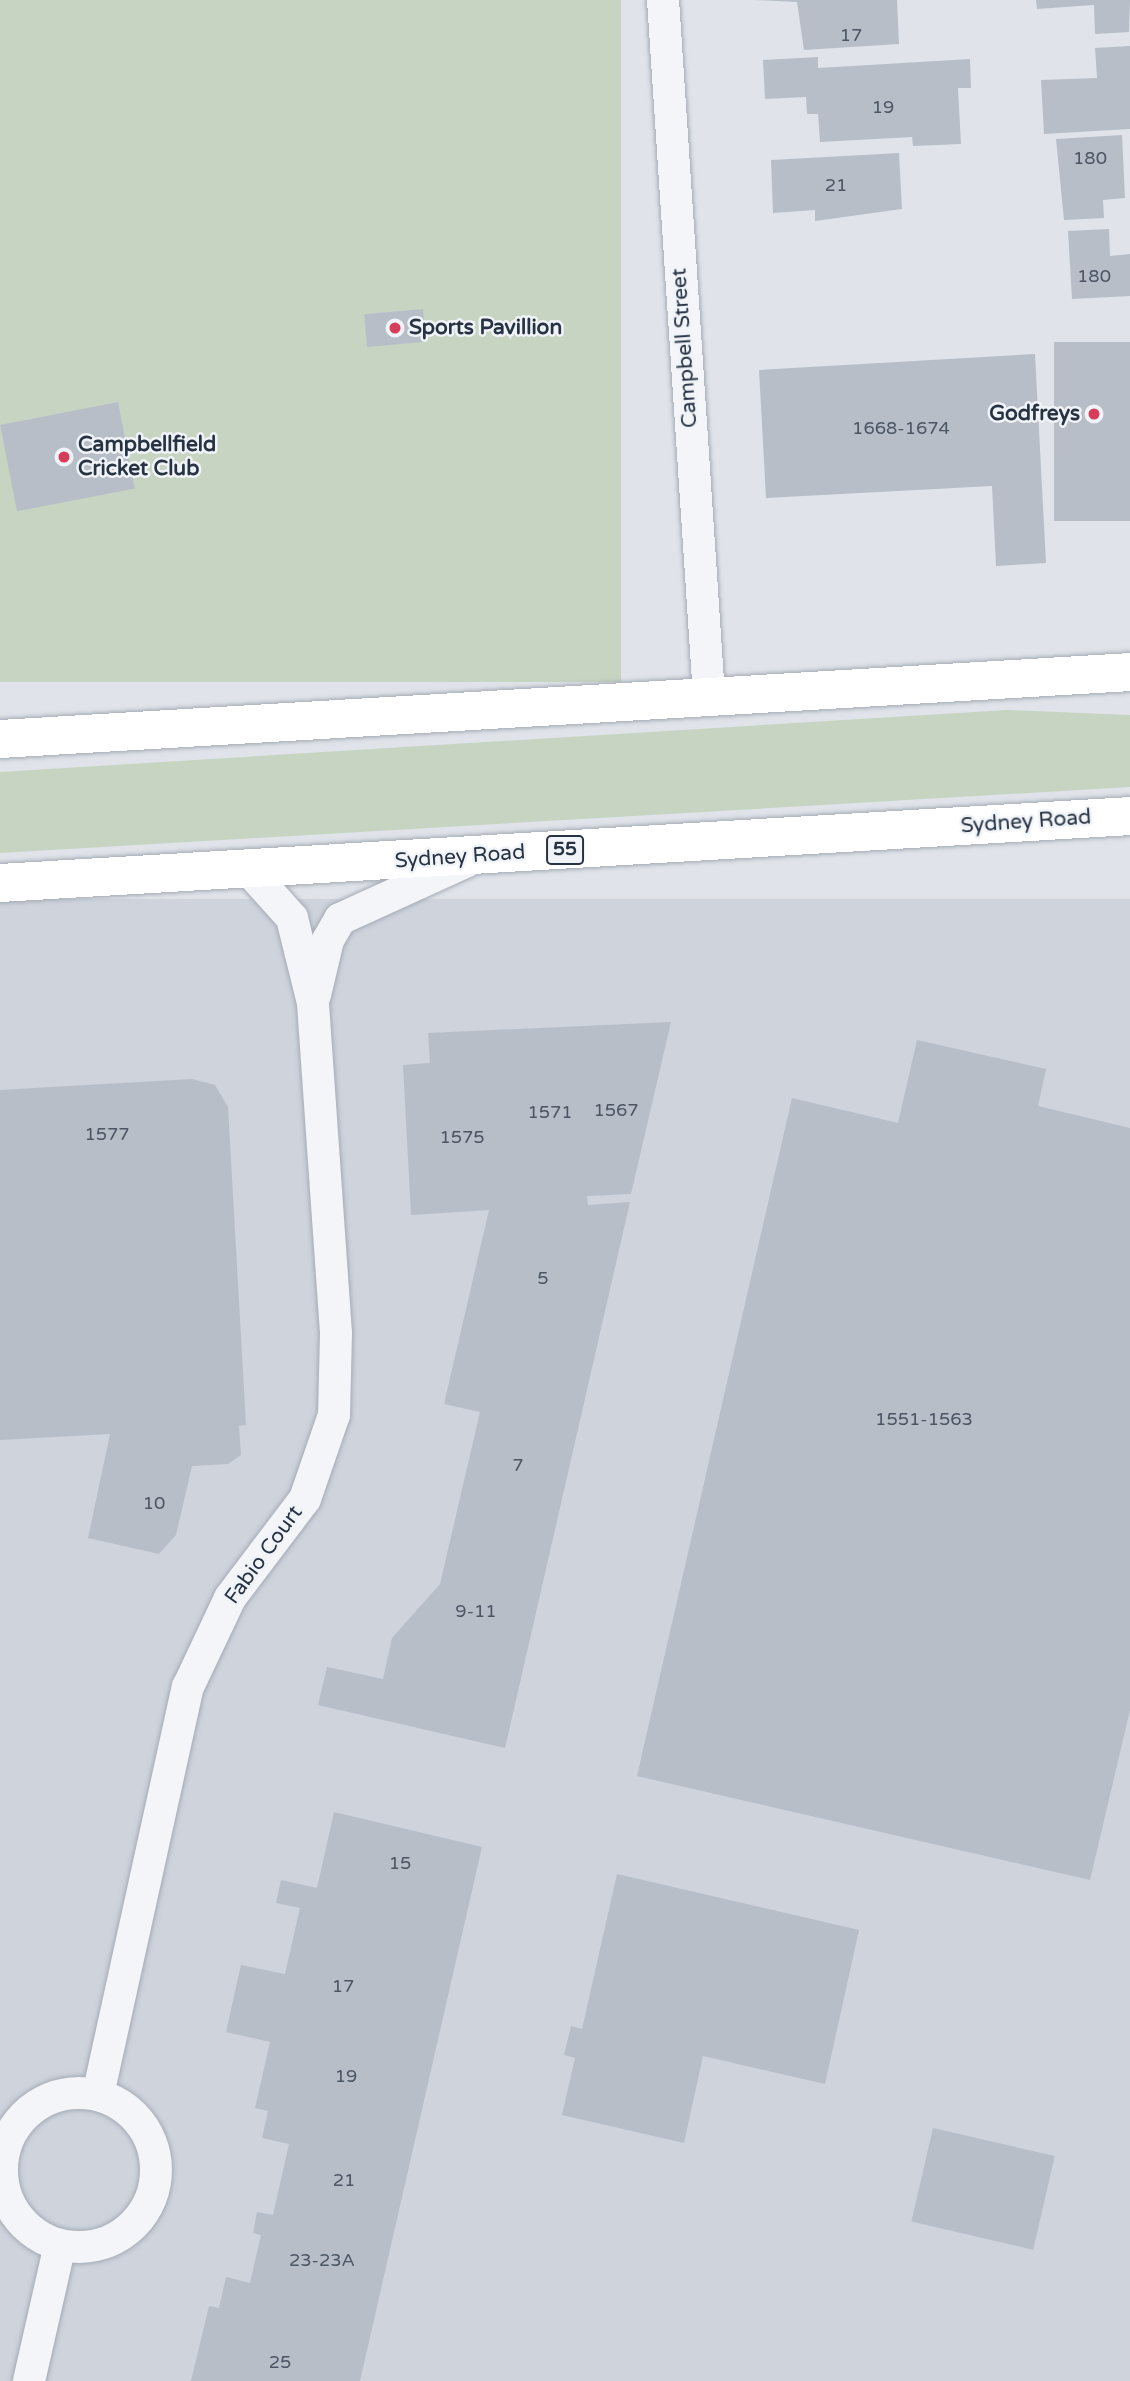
<!DOCTYPE html>
<html>
<head>
<meta charset="utf-8">
<style>
	body { margin:0 }
	#map { position:relative; width:1130px; height:2381px; overflow:hidden; background:#e0e4ea; font-family:"Varela Round",sans-serif }
	div>[style] { position:absolute }
	.built>* { inset:0; background:#ced3dc; transform-origin:0 0 }
	.green>* { inset:0; background:#c6d4c1; transform-origin:0 0 }
	.building>* { inset:0; background:#b7bec8; transform-origin:0 0 }
	.roads { filter:drop-shadow(0 0 2px #a5abb5) drop-shadow(0 0 2px #a5abb5) }
	.street>* { height:32px; margin:-16px; padding:0 16px; transform-origin:16px; border-radius:16px; background:#f3f5f8 }
	.street>.ring { margin:-16px; padding:0; box-sizing:content-box; background:none; border:32px solid #f3f5f8; border-radius:50% }
	.highway>* { height:38px; margin:-19px; padding:0 19px; transform-origin:19px; border-radius:19px; background:#fff }
	.dots>* { width:19px; height:19px; translate:-50% -50%; box-sizing:border-box; border:4px solid #f0f3f7; border-radius:50% }
	span { translate:-50% -50%; white-space:nowrap; text-align:center; line-height:1.15; -webkit-text-stroke:5px #f0f3f7; paint-order:stroke }
	.number-label { font-size:18px; color:#4b5564 }
	.number-label span { -webkit-text-stroke-width:0 }
	.shield-label span { padding:2px 5px; background:#f0f3f7; border:2px solid; border-radius:5px; -webkit-text-stroke-width:0 }
	.shield-label { font-size:19px; color:#273243; font-weight:700 }
	.poi-label { font-size:21px; color:#273243; font-weight:700 }
	.left { translate:0 -50%; text-align:left }
	.right { translate:-100% -50%; text-align:right }
	.street-label { font-size:21px; color:#273243 }
</style>
</head>
<body>
<div id="map">
	<div class="built">
		<i style="left:1130px;top:899px;width:1482px;height:1132px;rotate:90deg"></i>
	</div>
	<div class="green">
		<i style="left:0;top:0;width:621px;height:682px"></i>
		<i style="clip-path:polygon(1007px 710px,1130px 715px,1130px 787px,0 853px,0 772px)"></i>
	</div>
	<div class="building">
		<i style="clip-path:polygon(755px 0,897px 0,899px 44px,804px 50px,797px 2px)"></i>
		<i style="clip-path:polygon(1036px 0,1130px 0,1129px 32px,1095px 34px,1094px 5px,1037px 9px)"></i>
		<i style="clip-path:polygon(1130px 46px,1130px 129px,1044px 134px,1041px 80px,1097px 78px,1095px 48px)"></i>
		<i style="clip-path:polygon(818px 57px,818px 68px,970px 59px,971px 88px,958px 88px,961px 144px,913px 146px,912px 137px,820px 142px,818px 114px,807px 114px,806px 97px,765px 99px,763px 60px)"></i>
		<i style="clip-path:polygon(1122px 135px,1125px 198px,1103px 200px,1104px 218px,1064px 220px,1056px 139px)"></i>
		<i style="clip-path:polygon(899px 153px,902px 209px,815px 221px,815px 210px,773px 213px,771px 160px)"></i>
		<i style="clip-path:polygon(1109px 229px,1110px 256px,1130px 254px,1130px 296px,1072px 299px,1068px 231px)"></i>
		<i style="left:423px;top:309px;width:33px;height:59px;rotate:85deg"></i>
		<i style="left:1130px;top:342px;width:179px;height:76px;rotate:90deg"></i>
		<i style="clip-path:polygon(1035px 354px,1046px 563px,996px 566px,992px 486px,766px 498px,759px 370px)"></i>
		<i style="left:118px;top:402px;width:88px;height:120px;rotate:79deg"></i>
		<i style="clip-path:polygon(671px 1022px,631px 1194px,587px 1196px,588px 1205px,630px 1202px,505px 1748px,318px 1705px,327px 1667px,383px 1679px,392px 1638px,440px 1584px,480px 1412px,444px 1404px,489px 1210px,411px 1215px,403px 1065px,430px 1063px,428px 1033px)"></i>
		<i style="clip-path:polygon(917px 1040px,1046px 1069px,1038px 1106px,1130px 1128px,1130px 1710px,1090px 1880px,637px 1776px,792px 1098px,898px 1123px)"></i>
		<i style="clip-path:polygon(192px 1079px,215px 1085px,228px 1107px,246px 1425px,239px 1426px,241px 1455px,228px 1464px,192px 1466px,176px 1535px,159px 1554px,88px 1538px,110px 1434px,0 1440px,0 1090px)"></i>
		<i style="clip-path:polygon(334px 1812px,482px 1847px,360px 2381px,191px 2381px,209px 2306px,219px 2308px,226px 2277px,250px 2283px,261px 2235px,253px 2233px,257px 2212px,273px 2215px,289px 2144px,262px 2138px,268px 2111px,255px 2108px,270px 2042px,226px 2032px,241px 1965px,285px 1974px,300px 1908px,276px 1903px,281px 1880px,317px 1888px)"></i>
		<i style="clip-path:polygon(617px 1874px,859px 1930px,825px 2084px,703px 2056px,684px 2143px,562px 2115px,575px 2058px,564px 2055px,571px 2026px,582px 2029px)"></i>
		<i style="left:933px;top:2128px;width:125px;height:96px;rotate:13deg"></i>
	</div>
	<div class="roads">
		<div class="street">
			<i style="left:663px;top:0;width:698px;rotate:86.22deg"></i>
			<i style="left:315px;top:995px;width:57px;rotate:-76.7deg"></i>
			<i style="left:328px;top:940px;width:24px;rotate:-60deg"></i>
			<i style="left:340px;top:919px;width:140px;rotate:-24.5deg"></i>
			<i class="ring" style="left:2px;top:2093px;width:122px;height:122px"></i>
			<i style="left:98px;top:2095px;width:418px;rotate:-77.6deg"></i>
			<i style="left:188px;top:1687px;width:98px;rotate:-64.7deg"></i>
			<i style="left:230px;top:1598px;width:124px;rotate:-52.9deg"></i>
			<i style="left:305px;top:1499px;width:89px;rotate:-71deg"></i>
			<i style="left:334px;top:1415px;width:82px;rotate:-88.6deg"></i>
			<i style="left:336px;top:1333px;width:331px;rotate:-94deg"></i>
			<i style="left:313px;top:1003px;width:88px;rotate:-103.9deg"></i>
			<i style="left:292px;top:918px;width:64px;rotate:-131.9deg"></i>
			<i style="left:29px;top:2381px;width:139px;rotate:-77.2deg"></i>
		</div>
		<div class="highway">
			<i style="left:0;top:739px;width:1132px;rotate:-3.39deg"></i>
			<i style="left:0;top:883px;width:1132px;rotate:-3.39deg"></i>
		</div>
	</div>
	<div class="dots">
		<i style="left:395px;top:328px;background:#d73d5b"></i>
		<i style="left:1094px;top:414px;background:#d73d5b"></i>
		<i style="left:64px;top:457px;background:#d73d5b"></i>
	</div>
	<div class="number-label">
		<span style="left:851px;top:35px">17</span>
		<span style="left:883px;top:107px">19</span>
		<span style="left:1090px;top:158px">180</span>
		<span style="left:836px;top:185px">21</span>
		<span style="left:1094px;top:276px">180</span>
		<span style="left:901px;top:428px">1668-1674</span>
		<span style="left:616px;top:1110px">1567</span>
		<span style="left:550px;top:1112px">1571</span>
		<span style="left:107px;top:1134px">1577</span>
		<span style="left:462px;top:1137px">1575</span>
		<span style="left:543px;top:1278px">5</span>
		<span style="left:924px;top:1419px">1551-1563</span>
		<span style="left:518px;top:1465px">7</span>
		<span style="left:154px;top:1503px">10</span>
		<span style="left:476px;top:1611px">9-11</span>
		<span style="left:400px;top:1863px">15</span>
		<span style="left:343px;top:1986px">17</span>
		<span style="left:346px;top:2076px">19</span>
		<span style="left:344px;top:2180px">21</span>
		<span style="left:322px;top:2260px">23-23A</span>
		<span style="left:280px;top:2362px">25</span>
	</div>
	<div class="shield-label">
		<span style="left:565px;top:850px">55</span>
	</div>
	<div class="poi-label">
		<span class="left" style="left:409px;top:328px">Sports Pavillion</span>
		<span class="right" style="left:1080px;top:414px">Godfreys</span>
		<span class="left" style="left:78px;top:457px">Campbellfield<br>Cricket Club</span>
	</div>
	<div class="street-label">
		<span style="left:685px;top:348px;rotate:-94deg">Campbell Street</span>
		<span style="left:1026px;top:822px;rotate:-4deg">Sydney Road</span>
		<span style="left:460px;top:857px;rotate:-4deg">Sydney Road</span>
		<span style="left:264px;top:1555px;rotate:-54deg">Fabio Court</span>
	</div>
</div>
</body>
</html>
